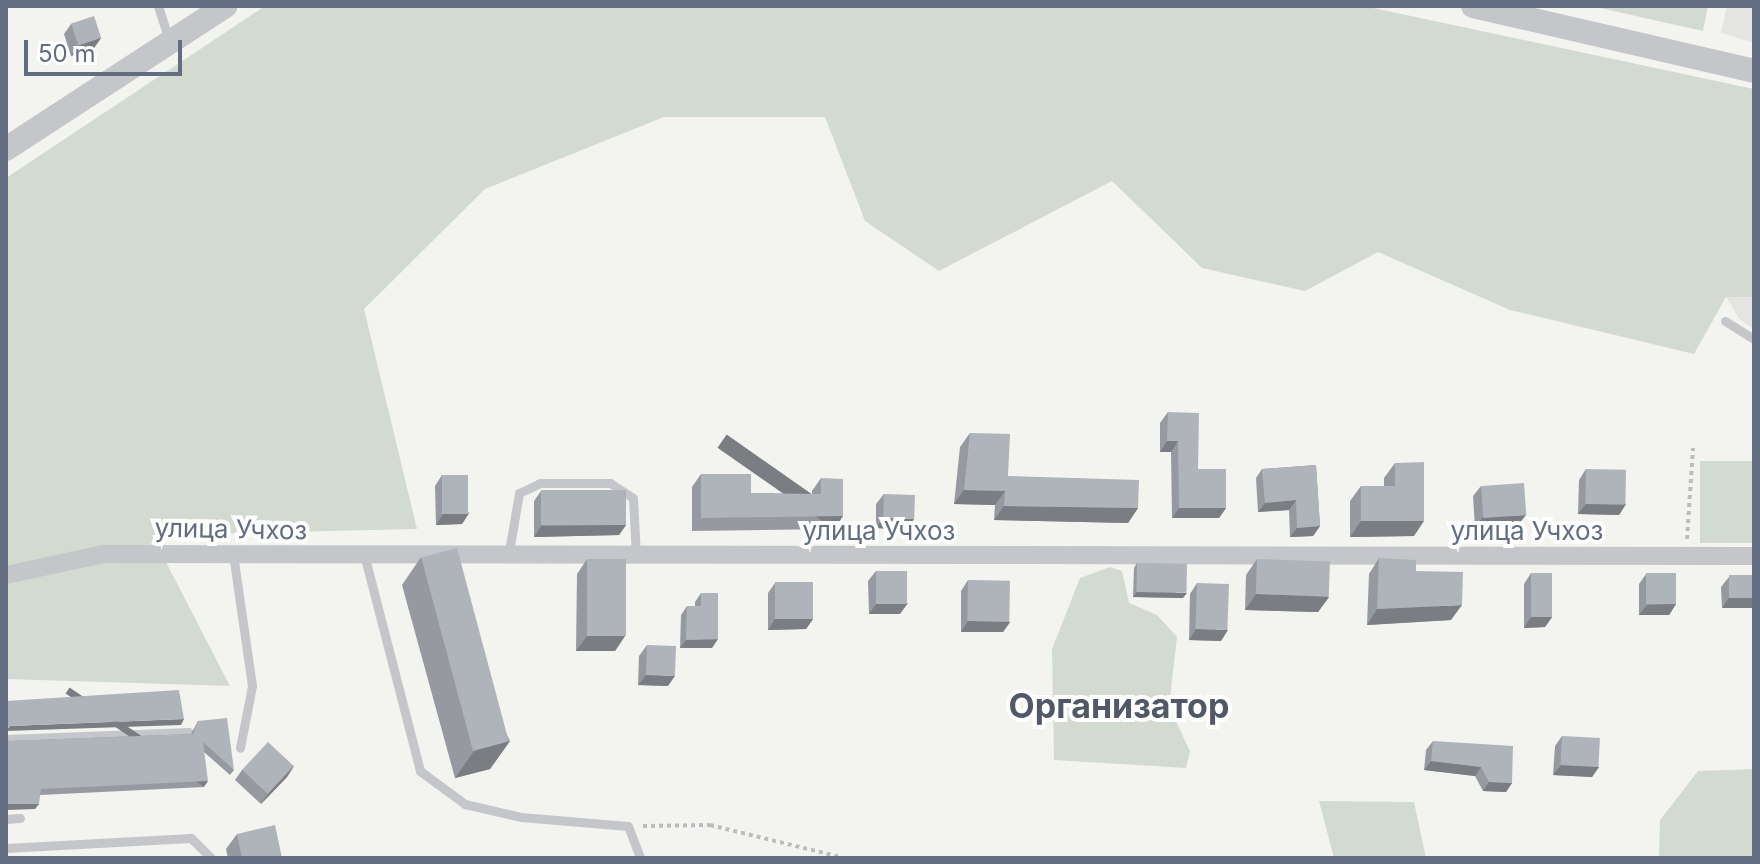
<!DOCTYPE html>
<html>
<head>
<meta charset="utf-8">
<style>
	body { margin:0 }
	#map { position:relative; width:1760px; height:864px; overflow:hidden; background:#f3f4f0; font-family:Inter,sans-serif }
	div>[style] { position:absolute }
	.built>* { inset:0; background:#e4e4e3 }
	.green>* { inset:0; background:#d3dbd1; transform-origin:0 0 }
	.path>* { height:4px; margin-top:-2px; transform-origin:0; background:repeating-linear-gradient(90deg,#bbbcbf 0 4px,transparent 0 8px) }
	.service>* { height:9px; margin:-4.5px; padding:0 4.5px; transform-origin:4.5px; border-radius:4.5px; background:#c4c6ca }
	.minor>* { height:18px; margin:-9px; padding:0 9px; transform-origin:9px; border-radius:9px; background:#c4c6ca }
	.tertiary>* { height:24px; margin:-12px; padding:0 12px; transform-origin:12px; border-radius:12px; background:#c4c6ca }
	.wall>* { inset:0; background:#969aa0 }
	.shaded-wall>* { inset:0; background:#7a7d82; transform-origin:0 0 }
	.building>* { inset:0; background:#afb3ba; transform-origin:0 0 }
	span { translate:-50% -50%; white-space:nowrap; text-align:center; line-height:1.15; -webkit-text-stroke:8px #fff; paint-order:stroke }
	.street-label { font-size:26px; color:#636d81 }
	.district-label { font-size:34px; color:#515866; font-weight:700 }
	.frame { position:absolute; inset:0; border:8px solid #636d81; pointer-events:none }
	.scale { position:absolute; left:24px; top:40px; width:158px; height:36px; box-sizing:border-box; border:4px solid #636d81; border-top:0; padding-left:10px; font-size:24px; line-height:28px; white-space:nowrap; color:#636d81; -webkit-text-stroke:6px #fff; paint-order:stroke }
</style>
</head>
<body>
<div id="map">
	<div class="built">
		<i style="clip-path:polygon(1727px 6px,1754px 6px,1754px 43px,1721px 33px)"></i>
		<i style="clip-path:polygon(1726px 297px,1754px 297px,1754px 329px,1740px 320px)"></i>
	</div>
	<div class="green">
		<i style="clip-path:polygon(265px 6px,1364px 6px,1754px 89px,1754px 297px,1726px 297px,1694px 354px,1510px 310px,1378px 252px,1305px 291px,1202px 268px,1112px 181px,939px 271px,865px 221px,825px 117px,664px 117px,485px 189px,364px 309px,417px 529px,152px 535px,230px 686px,6px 679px,6px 178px)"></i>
		<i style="clip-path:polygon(1591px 6px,1708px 6px,1703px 31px)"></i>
		<i style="left:1754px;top:461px;width:82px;height:54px;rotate:90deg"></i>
		<i style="clip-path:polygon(1110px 567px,1122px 571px,1129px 603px,1157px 615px,1177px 637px,1169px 707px,1190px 751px,1186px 768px,1054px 760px,1052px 649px,1080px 578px)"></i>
		<i style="clip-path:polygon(1754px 769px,1754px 858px,1659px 858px,1660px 820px,1698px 771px)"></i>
		<i style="clip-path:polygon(1319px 801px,1414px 802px,1426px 858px,1334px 858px)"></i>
	</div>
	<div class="path">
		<i style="left:1687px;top:539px;width:91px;rotate:-86.2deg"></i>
		<i style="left:643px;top:826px;width:67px;rotate:-0.9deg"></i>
		<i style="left:710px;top:825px;width:138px;rotate:13.8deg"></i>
	</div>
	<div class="service">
		<i style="left:158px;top:6px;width:38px;rotate:72deg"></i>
		<i style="left:1725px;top:321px;width:34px;rotate:32deg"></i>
		<i style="left:233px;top:554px;width:133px;rotate:81.8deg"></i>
		<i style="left:252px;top:686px;width:63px;rotate:101deg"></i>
		<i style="left:508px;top:557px;width:65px;rotate:-80.2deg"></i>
		<i style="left:519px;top:493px;width:23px;rotate:-25deg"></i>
		<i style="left:540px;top:483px;width:70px"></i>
		<i style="left:610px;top:483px;width:27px;rotate:33deg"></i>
		<i style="left:633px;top:498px;width:59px;rotate:87.1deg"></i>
		<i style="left:365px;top:558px;width:220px;rotate:75.5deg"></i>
		<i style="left:420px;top:771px;width:56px;rotate:36.3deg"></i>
		<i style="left:465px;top:804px;width:57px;rotate:13.1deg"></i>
		<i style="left:521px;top:817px;width:107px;rotate:4.8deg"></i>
		<i style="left:628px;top:826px;width:34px;rotate:69deg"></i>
		<i style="left:6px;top:739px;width:183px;rotate:-2.2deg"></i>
		<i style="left:6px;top:819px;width:14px;rotate:-4deg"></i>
		<i style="left:6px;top:848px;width:185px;rotate:-3.1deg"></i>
		<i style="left:191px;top:838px;width:28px;rotate:45deg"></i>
	</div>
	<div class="minor">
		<i style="left:6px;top:575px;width:99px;rotate:-12.2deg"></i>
		<i style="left:103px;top:554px;width:1651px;rotate:0.07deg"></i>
	</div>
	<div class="tertiary">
		<i style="left:1473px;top:6px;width:288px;rotate:13deg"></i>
		<i style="left:6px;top:149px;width:262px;rotate:-33.1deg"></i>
	</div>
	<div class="wall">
		<i style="clip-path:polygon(71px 24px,101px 38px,94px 48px,71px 56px,64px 34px)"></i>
		<i style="clip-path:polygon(1168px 412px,1198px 469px,1226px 508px,1219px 518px,1172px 518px,1171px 452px,1160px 452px,1160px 423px)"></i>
		<i style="clip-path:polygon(970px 433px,1008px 476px,1138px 508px,1128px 523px,994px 520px,995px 505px,954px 504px,960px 447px)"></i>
		<i style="clip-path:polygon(1395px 463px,1414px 536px,1350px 537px,1350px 501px,1361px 486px,1384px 486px,1384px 478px)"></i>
		<i style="clip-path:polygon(1316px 465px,1320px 526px,1313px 536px,1290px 537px,1289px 510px,1258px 512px,1256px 478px,1262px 469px)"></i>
		<i style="clip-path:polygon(1586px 469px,1626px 504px,1619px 515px,1578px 514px,1579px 480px)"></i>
		<i style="clip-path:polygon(701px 474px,751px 493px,812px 494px,812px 491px,821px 478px,843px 516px,834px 529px,692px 531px,692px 487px)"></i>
		<i style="clip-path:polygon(442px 475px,469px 513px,462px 524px,436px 525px,435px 486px)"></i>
		<i style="clip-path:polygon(1481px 486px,1518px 525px,1475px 528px,1473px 496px)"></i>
		<i style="clip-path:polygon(541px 491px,626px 525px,619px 535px,534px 537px,534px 501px)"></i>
		<i style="clip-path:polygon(884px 494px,907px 530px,876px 528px,876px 504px)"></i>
		<i style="clip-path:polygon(421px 557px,510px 741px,490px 769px,455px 778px,402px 585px)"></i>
		<i style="clip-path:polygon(1379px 558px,1451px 620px,1367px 625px,1369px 574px)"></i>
		<i style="clip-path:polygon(587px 559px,625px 636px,615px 651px,576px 651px,577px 574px)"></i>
		<i style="clip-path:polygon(1257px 559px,1329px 597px,1318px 612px,1245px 610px,1246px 575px)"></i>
		<i style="clip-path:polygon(1137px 563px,1183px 598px,1133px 597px,1134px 568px)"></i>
		<i style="clip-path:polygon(876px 571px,900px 614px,869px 614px,868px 581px)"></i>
		<i style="clip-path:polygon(1531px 573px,1552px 617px,1545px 627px,1524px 628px,1524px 584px)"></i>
		<i style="clip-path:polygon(1646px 574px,1676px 604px,1669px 615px,1639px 615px,1639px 584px)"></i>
		<i style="clip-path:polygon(1754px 575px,1722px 608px,1721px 587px,1729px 577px)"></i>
		<i style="clip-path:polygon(968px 580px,1010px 622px,1003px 632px,961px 632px,961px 591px)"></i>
		<i style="clip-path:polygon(775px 583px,813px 619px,806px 629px,768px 630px,768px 593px)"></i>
		<i style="clip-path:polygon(1197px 583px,1221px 641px,1189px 640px,1190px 594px)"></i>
		<i style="clip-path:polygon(701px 593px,712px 648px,680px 648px,681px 615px,687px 606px,695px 606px,695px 602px)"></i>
		<i style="clip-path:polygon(647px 645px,668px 686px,638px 685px,639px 656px)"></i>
		<i style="clip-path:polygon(198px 721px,234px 770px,230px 775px,204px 752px,204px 787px,40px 795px,35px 809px,10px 741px,191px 734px)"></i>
		<i style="clip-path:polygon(1562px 736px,1599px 767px,1592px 777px,1553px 775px,1555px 746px)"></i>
		<i style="clip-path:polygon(1433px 741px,1512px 783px,1506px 792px,1483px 791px,1475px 776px,1424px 770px,1426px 750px)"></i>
		<i style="clip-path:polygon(294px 766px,287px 777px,261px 804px,235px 780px,242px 770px)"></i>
		<i style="clip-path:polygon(237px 834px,282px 858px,228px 858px,226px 849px)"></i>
	</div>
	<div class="shaded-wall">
		<i style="clip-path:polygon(101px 38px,94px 48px,71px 56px,78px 46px)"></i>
		<i style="clip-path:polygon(1167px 441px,1178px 441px,1171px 452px,1160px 452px)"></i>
		<i style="clip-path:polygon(964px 490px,1005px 491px,995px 505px,954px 504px)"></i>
		<i style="clip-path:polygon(1296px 500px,1289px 510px,1258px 512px,1265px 503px)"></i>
		<i style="clip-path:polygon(1586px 504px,1626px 504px,1619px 515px,1578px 514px)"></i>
		<i style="clip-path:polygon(1004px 506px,1138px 508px,1128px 523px,994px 520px)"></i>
		<i style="clip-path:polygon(1179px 508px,1226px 508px,1219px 518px,1172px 518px)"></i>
		<i style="clip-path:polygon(469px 513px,462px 524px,436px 525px,443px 514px)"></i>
		<i style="clip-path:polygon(1526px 515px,1518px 525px,1475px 528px,1483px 517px)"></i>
		<i style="left:843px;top:516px;width:16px;height:142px;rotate:125deg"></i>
		<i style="clip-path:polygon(883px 518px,914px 519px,907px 530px,876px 528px)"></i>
		<i style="clip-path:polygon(1361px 521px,1424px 521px,1414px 536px,1350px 537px)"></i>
		<i style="clip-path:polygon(626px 525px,619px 535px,534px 537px,541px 526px)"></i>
		<i style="clip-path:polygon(1320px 526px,1313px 536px,1290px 537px,1297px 528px)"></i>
		<i style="clip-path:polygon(1137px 592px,1187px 593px,1183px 598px,1133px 597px)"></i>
		<i style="clip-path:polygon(1256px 594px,1329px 597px,1318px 612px,1245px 610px)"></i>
		<i style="clip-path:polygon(1729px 598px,1754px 598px,1754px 608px,1722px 608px)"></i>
		<i style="clip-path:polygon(908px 603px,900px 614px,869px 614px,876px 604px)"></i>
		<i style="clip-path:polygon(1676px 604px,1669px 615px,1639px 615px,1647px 605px)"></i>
		<i style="clip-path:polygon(1462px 605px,1451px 620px,1367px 625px,1377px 609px)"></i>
		<i style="clip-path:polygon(1531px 617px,1552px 617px,1545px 627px,1524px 628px)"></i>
		<i style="clip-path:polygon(775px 619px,813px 619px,806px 629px,768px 630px)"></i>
		<i style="clip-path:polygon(968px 621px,1010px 622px,1003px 632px,961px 632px)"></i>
		<i style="clip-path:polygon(1196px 629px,1228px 630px,1221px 641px,1189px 640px)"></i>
		<i style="clip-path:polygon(587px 636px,625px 636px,615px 651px,576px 651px)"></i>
		<i style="clip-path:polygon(718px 639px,712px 648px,680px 648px,686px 640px)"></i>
		<i style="clip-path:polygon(646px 675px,675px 676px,668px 686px,638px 685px)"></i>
		<i style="clip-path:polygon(184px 719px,181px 725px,6px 731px,10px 726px)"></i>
		<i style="clip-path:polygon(510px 741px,490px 769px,455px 778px,474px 751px)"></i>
		<i style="clip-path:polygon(1431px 761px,1481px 767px,1475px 776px,1424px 770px)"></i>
		<i style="clip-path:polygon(1561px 765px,1599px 767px,1592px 777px,1553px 775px)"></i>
		<i style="clip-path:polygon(294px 766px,287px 777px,261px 804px,268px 794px)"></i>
		<i style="left:208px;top:781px;width:7px;height:167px;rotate:124deg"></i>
		<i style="clip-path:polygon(1489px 782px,1512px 783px,1506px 792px,1483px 791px)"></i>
		<i style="clip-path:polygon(6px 804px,39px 804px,35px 809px,6px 810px)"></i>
	</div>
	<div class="building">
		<i style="left:94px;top:16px;width:23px;height:24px;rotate:72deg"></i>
		<i style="clip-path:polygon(1168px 412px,1199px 413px,1198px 469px,1226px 469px,1226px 508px,1179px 508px,1178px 441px,1167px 441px)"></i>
		<i style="clip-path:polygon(970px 433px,1010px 434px,1008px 476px,1139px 480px,1138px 508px,1004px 506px,1005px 491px,964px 490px)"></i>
		<i style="clip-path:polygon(1424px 462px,1424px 521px,1361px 521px,1361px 486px,1395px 486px,1395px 463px)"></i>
		<i style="clip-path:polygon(1316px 465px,1320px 526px,1297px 528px,1296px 500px,1265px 503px,1262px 469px)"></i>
		<i style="left:1586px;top:469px;width:40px;height:35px;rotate:1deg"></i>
		<i style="clip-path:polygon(701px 474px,751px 474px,751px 493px,821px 494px,821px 478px,843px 479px,843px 516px,701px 518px)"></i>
		<i style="left:442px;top:475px;width:26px;height:39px"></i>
		<i style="left:1524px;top:483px;width:32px;height:43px;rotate:86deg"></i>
		<i style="left:626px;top:490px;width:35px;height:85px;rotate:90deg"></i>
		<i style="left:884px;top:494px;width:31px;height:24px;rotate:2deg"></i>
		<i style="left:457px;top:548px;width:200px;height:37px;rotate:75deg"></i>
		<i style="clip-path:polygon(1379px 558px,1416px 560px,1416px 571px,1463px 572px,1462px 605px,1377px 609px)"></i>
		<i style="left:587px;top:559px;width:39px;height:77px"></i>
		<i style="left:1257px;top:559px;width:73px;height:35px;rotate:2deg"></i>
		<i style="left:1137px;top:563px;width:50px;height:29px;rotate:1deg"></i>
		<i style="left:876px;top:571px;width:31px;height:33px"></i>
		<i style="left:1531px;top:573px;width:21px;height:44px"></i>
		<i style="left:1676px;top:573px;width:31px;height:30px;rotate:90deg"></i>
		<i style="left:1754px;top:575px;width:23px;height:25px;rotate:90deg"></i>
		<i style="left:968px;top:580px;width:42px;height:41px;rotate:1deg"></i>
		<i style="left:813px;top:582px;width:37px;height:38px;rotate:90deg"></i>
		<i style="left:1197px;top:583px;width:32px;height:46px;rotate:2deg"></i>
		<i style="clip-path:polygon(701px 593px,718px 593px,718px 639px,686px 640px,687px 606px,701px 606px)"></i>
		<i style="left:647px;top:645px;width:29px;height:30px;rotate:2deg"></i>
		<i style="clip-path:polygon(179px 690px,184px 719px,10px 726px,6px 730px,6px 701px)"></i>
		<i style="clip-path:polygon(227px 718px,234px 770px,203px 742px,208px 781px,41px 789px,39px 804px,6px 804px,6px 738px,10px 741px,193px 734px,198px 721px)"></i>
		<i style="left:1562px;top:736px;width:38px;height:29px;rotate:3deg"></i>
		<i style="clip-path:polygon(1433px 741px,1513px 746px,1512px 783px,1489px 782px,1481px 767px,1431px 761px)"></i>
		<i style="left:268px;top:742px;width:35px;height:38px;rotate:43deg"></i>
		<i style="clip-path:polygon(275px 825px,282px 858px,242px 858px,237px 834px)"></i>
	</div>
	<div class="street-label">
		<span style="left:231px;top:529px;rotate:1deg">улица Учхоз</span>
		<span style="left:879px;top:531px">улица Учхоз</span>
		<span style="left:1527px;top:531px">улица Учхоз</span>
	</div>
	<div class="district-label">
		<span style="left:1119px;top:706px">Организатор</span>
	</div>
	<div class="frame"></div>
	<div class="scale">50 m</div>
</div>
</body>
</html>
